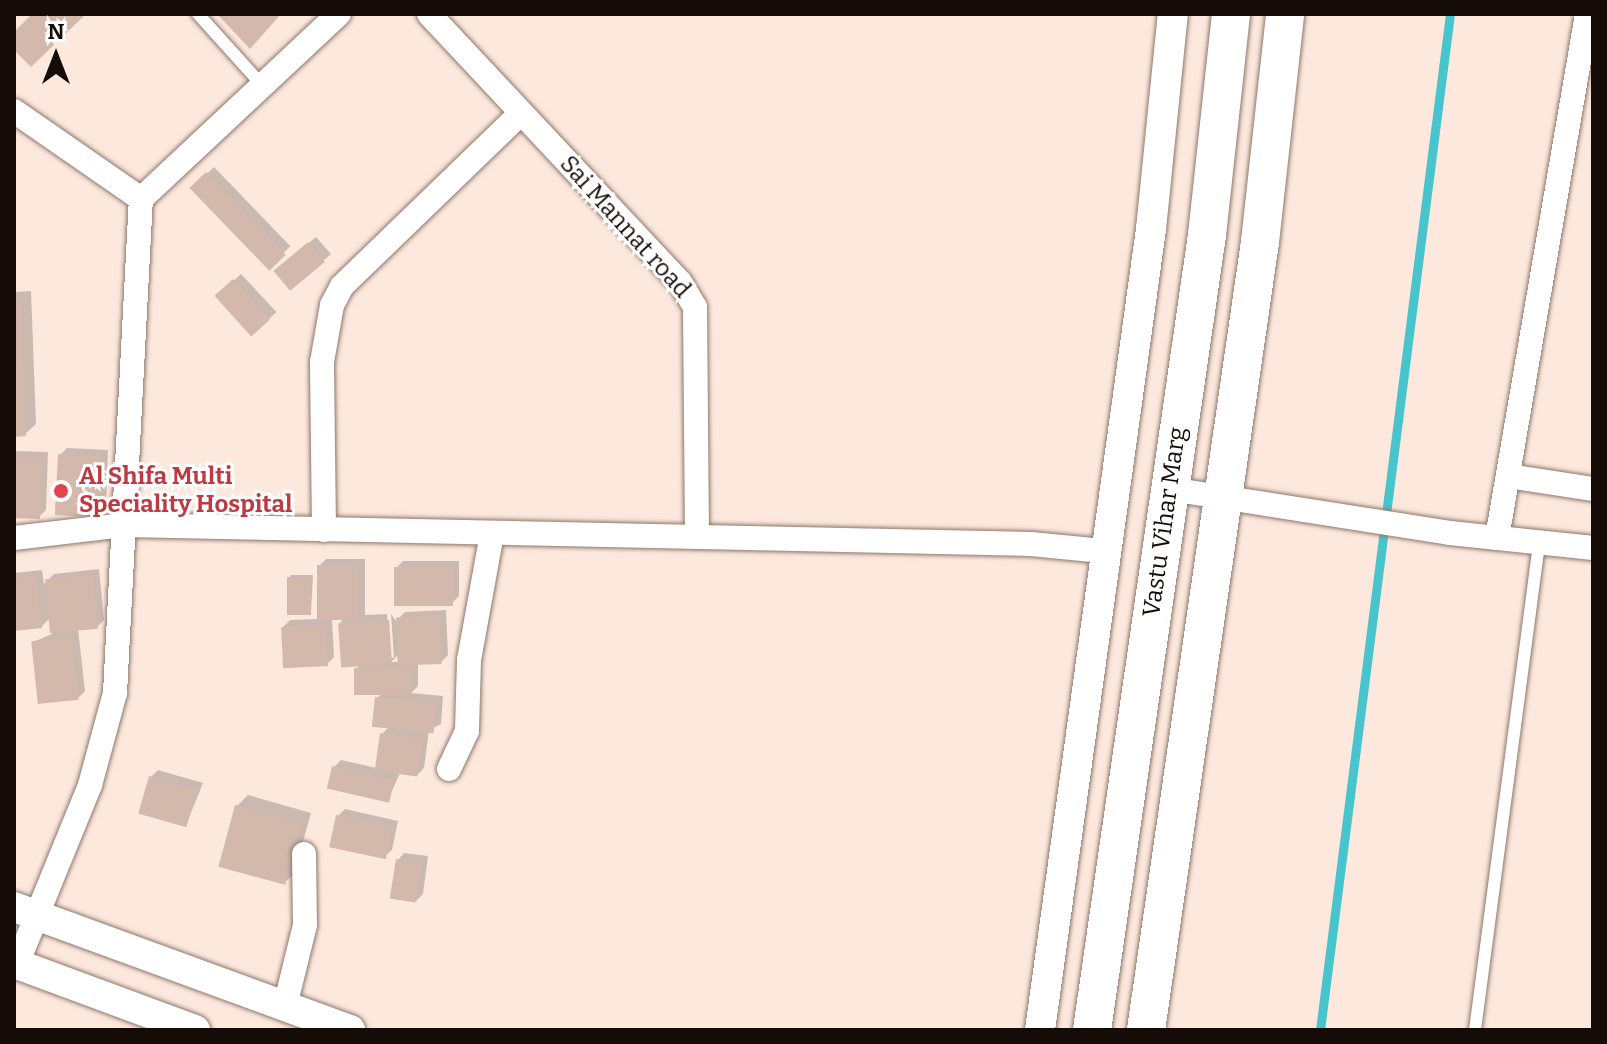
<!DOCTYPE html>
<html>
<head>
<meta charset="utf-8">
<style>
	body { margin:0 }
	#map { position:relative; width:1607px; height:1044px; overflow:hidden; background:#fde8dd; font-family:Bitter,serif }
	div>[style] { position:absolute }
	.shadow>* { inset:0; background:#0003; transform-origin:0 0 }
	.stream>* { height:9px; margin:-4.5px; padding:0 4.5px; transform-origin:4.5px; border-radius:4.5px; background:#48c5cc }
	.building>* { inset:0; background:#d2b9ac; transform-origin:0 0 }
	.roads { filter:drop-shadow(0 0 2px #8e776b) drop-shadow(0 0 2px #8e776b) }
	.service>* { height:12px; margin:-6px; padding:0 6px; transform-origin:6px; border-radius:6px; background:#fff }
	.minor>* { height:24px; margin:-12px; padding:0 12px; transform-origin:12px; border-radius:12px; background:#fff }
	.tertiary>* { height:30px; margin:-15px; padding:0 15px; transform-origin:15px; border-radius:15px; background:#fff }
	.primary>* { height:38px; margin:-19px; padding:0 19px; transform-origin:19px; border-radius:19px; background:#fff }
	.dots>* { width:22px; height:22px; translate:-50% -50%; box-sizing:border-box; border:4px solid #fff; border-radius:50% }
	span { translate:-50% -50%; white-space:nowrap; text-align:center; line-height:1.15; -webkit-text-stroke:6px #fff; paint-order:stroke }
	.street-label { font-size:24px; color:#150c08 }
	.health-label { font-size:24px; color:#be3a42; font-weight:700 }
	.left { translate:0 -50%; text-align:left }
	.frame { position:absolute; inset:0; border:16px solid #150c08; pointer-events:none }
	.north { position:absolute; left:16px; top:16px; width:80px; height:80px; -webkit-text-stroke:6px #fff; paint-order:stroke; rotate:0deg; font-size:22px; font-weight:700; line-height:32px; text-align:center; color:#150c08 }
	.north::after { content:''; display:block; margin:auto; width:28px; height:36px; background:#150c08; clip-path:polygon(50% 0,100% 100%,50% 72%,0 100%) }
</style>
</head>
<body>
<div id="map">
	<div class="shadow">
		<i style="left:214px;top:167px;width:110px;height:30px;rotate:46deg"></i>
		<i style="clip-path:polygon(316px 237px,331px 254px,291px 289px,283px 265px)"></i>
		<i style="left:241px;top:274px;width:52px;height:32px;rotate:47deg"></i>
		<i style="clip-path:polygon(31px 291px,36px 424px,25px 434px,14px 435px,14px 292px)"></i>
		<i style="clip-path:polygon(67px 448px,108px 450px,106px 508px,99px 515px,60px 455px)"></i>
		<i style="clip-path:polygon(14px 451px,48px 452px,46px 510px,39px 517px,14px 516px)"></i>
		<i style="clip-path:polygon(evenodd,326px 559px,365px 559px,365px 615px,387px 614px,390px 658px,394px 658px,391px 614px,396px 621px,405px 612px,446px 610px,448px 655px,441px 662px,418px 663px,418px 686px,411px 693px,443px 696px,441px 724px,429px 730px,424px 768px,417px 775px,400px 773px,388px 800px,334px 767px,341px 760px,377px 768px,382px 734px,389px 727px,377px 698px,382px 693px,356px 669px,361px 663px,340px 623px,344px 618px,332px 618px,334px 657px,327px 664px,283px 627px,290px 620px,319px 619px,319px 566px,326px 559px,400px 653px,400px 662px,391px 662px,400px 653px)"></i>
		<i style="clip-path:polygon(403px 561px,459px 561px,459px 596px,452px 603px,396px 568px)"></i>
		<i style="clip-path:polygon(99px 569px,104px 620px,97px 627px,78px 629px,85px 691px,78px 698px,33px 642px,52px 634px,51px 617px,41px 627px,14px 629px,14px 573px,42px 570px,44px 584px,54px 574px)"></i>
		<i style="clip-path:polygon(291px 575px,313px 575px,311px 612px,289px 578px)"></i>
		<i style="clip-path:polygon(158px 770px,203px 783px,186px 825px,151px 777px)"></i>
		<i style="clip-path:polygon(248px 795px,311px 813px,294px 874px,283px 884px,237px 806px)"></i>
		<i style="clip-path:polygon(345px 809px,398px 821px,392px 850px,385px 856px,338px 816px)"></i>
		<i style="clip-path:polygon(404px 853px,428px 856px,423px 894px,416px 901px,398px 860px)"></i>
	</div>
	<div class="stream">
		<i style="left:1320px;top:1030px;width:1024px;rotate:-82.71deg"></i>
	</div>
	<div class="building">
		<i style="clip-path:polygon(32px 14px,86px 14px,31px 67px,14px 50px,14px 32px)"></i>
		<i style="clip-path:polygon(217px 14px,281px 14px,250px 49px)"></i>
		<i style="left:206px;top:172px;width:115px;height:23px;rotate:46deg"></i>
		<i style="left:308px;top:242px;width:26px;height:45px;rotate:50deg"></i>
		<i style="left:233px;top:279px;width:55px;height:25px;rotate:48deg"></i>
		<i style="clip-path:polygon(14px 301px,21px 301px,26px 436px,14px 437px)"></i>
		<i style="left:58px;top:454px;width:44px;height:61px;rotate:3deg"></i>
		<i style="left:14px;top:457px;width:28px;height:61px;rotate:2deg"></i>
		<i style="left:317px;top:565px;width:42px;height:55px"></i>
		<i style="left:394px;top:567px;width:59px;height:39px"></i>
		<i style="clip-path:polygon(36px 575px,42px 628px,14px 631px,14px 578px)"></i>
		<i style="left:93px;top:575px;width:54px;height:48px;rotate:85deg"></i>
		<i style="left:287px;top:577px;width:24px;height:38px"></i>
		<i style="left:440px;top:616px;width:48px;height:44px;rotate:88deg"></i>
		<i style="left:389px;top:620px;width:44px;height:51px;rotate:86deg"></i>
		<i style="left:326px;top:625px;width:41px;height:45px;rotate:87deg"></i>
		<i style="left:72px;top:637px;width:63px;height:41px;rotate:84deg"></i>
		<i style="left:354px;top:668px;width:58px;height:27px"></i>
		<i style="left:375px;top:697px;width:62px;height:30px;rotate:6deg"></i>
		<i style="left:380px;top:733px;width:43px;height:38px;rotate:8deg"></i>
		<i style="left:332px;top:766px;width:64px;height:23px;rotate:13deg"></i>
		<i style="left:149px;top:776px;width:50px;height:39px;rotate:16deg"></i>
		<i style="left:235px;top:805px;width:69px;height:64px;rotate:15deg"></i>
		<i style="left:336px;top:815px;width:58px;height:33px;rotate:12deg"></i>
		<i style="left:396px;top:859px;width:26px;height:40px;rotate:9deg"></i>
	</div>
	<div class="roads">
		<div class="service">
			<i style="left:198px;top:14px;width:96px;rotate:48deg"></i>
			<i style="left:1475px;top:1030px;width:490px;rotate:-82.5deg"></i>
		</div>
		<div class="minor">
			<i style="left:429px;top:14px;width:367px;rotate:46.9deg"></i>
			<i style="left:680px;top:282px;width:29px;rotate:59deg"></i>
			<i style="left:695px;top:307px;width:230px;rotate:89.5deg"></i>
			<i style="left:14px;top:111px;width:155px;rotate:34.7deg"></i>
			<i style="left:1508px;top:476px;width:86px;rotate:8.7deg"></i>
			<i style="left:1170px;top:489px;width:283px;rotate:8.9deg"></i>
			<i style="left:1450px;top:533px;width:144px;rotate:6deg"></i>
			<i style="left:324px;top:530px;width:168px;rotate:-90.7deg"></i>
			<i style="left:322px;top:362px;width:58px;rotate:-80deg"></i>
			<i style="left:332px;top:305px;width:21px;rotate:-62deg"></i>
			<i style="left:342px;top:286px;width:249px;rotate:-44deg"></i>
			<i style="left:14px;top:538px;width:112px;rotate:-6.7deg"></i>
			<i style="left:125px;top:525px;width:906px;rotate:1.2deg"></i>
			<i style="left:1031px;top:544px;width:72px;rotate:5.6deg"></i>
			<i style="left:1497px;top:538px;width:532px;rotate:-80.25deg"></i>
			<i style="left:449px;top:769px;width:42px;rotate:-64.7deg"></i>
			<i style="left:467px;top:731px;width:71px;rotate:-88.4deg"></i>
			<i style="left:469px;top:660px;width:129px;rotate:-79.7deg"></i>
			<i style="left:17px;top:964px;width:193px;rotate:-67.8deg"></i>
			<i style="left:90px;top:785px;width:95px;rotate:-74.8deg"></i>
			<i style="left:115px;top:693px;width:495px;rotate:-87deg"></i>
			<i style="left:141px;top:199px;width:271px;rotate:-43.1deg"></i>
			<i style="left:285px;top:1006px;width:83px;rotate:-76.1deg"></i>
			<i style="left:305px;top:925px;width:71px;rotate:-90.8deg"></i>
		</div>
		<div class="tertiary">
			<i style="left:14px;top:907px;width:358px;rotate:20.1deg"></i>
			<i style="left:14px;top:963px;width:193px;rotate:20.3deg"></i>
			<i style="left:1040px;top:1030px;width:809px;rotate:-82.11deg"></i>
			<i style="left:1151px;top:229px;width:216px;rotate:-84.2deg"></i>
		</div>
		<div class="primary">
			<i style="left:1092px;top:1030px;width:803px;rotate:-81.77deg"></i>
			<i style="left:1207px;top:235px;width:222px;rotate:-83.8deg"></i>
			<i style="left:1146px;top:1030px;width:796px;rotate:-81.77deg"></i>
			<i style="left:1260px;top:242px;width:229px;rotate:-83.7deg"></i>
		</div>
	</div>
	<div class="dots">
		<i style="left:61px;top:491px;background:#e0444e"></i>
	</div>
	<div class="street-label">
		<span style="left:625px;top:227px;rotate:48deg">Sai Mannat road</span>
		<span style="left:1165px;top:522px;rotate:-82deg">Vastu Vihar Marg</span>
	</div>
	<div class="health-label">
		<span class="left" style="left:79px;top:491px">Al Shifa Multi<br>Speciality Hospital</span>
	</div>
	<div class="frame"></div>
	<div class="north">N</div>
</div>
</body>
</html>
